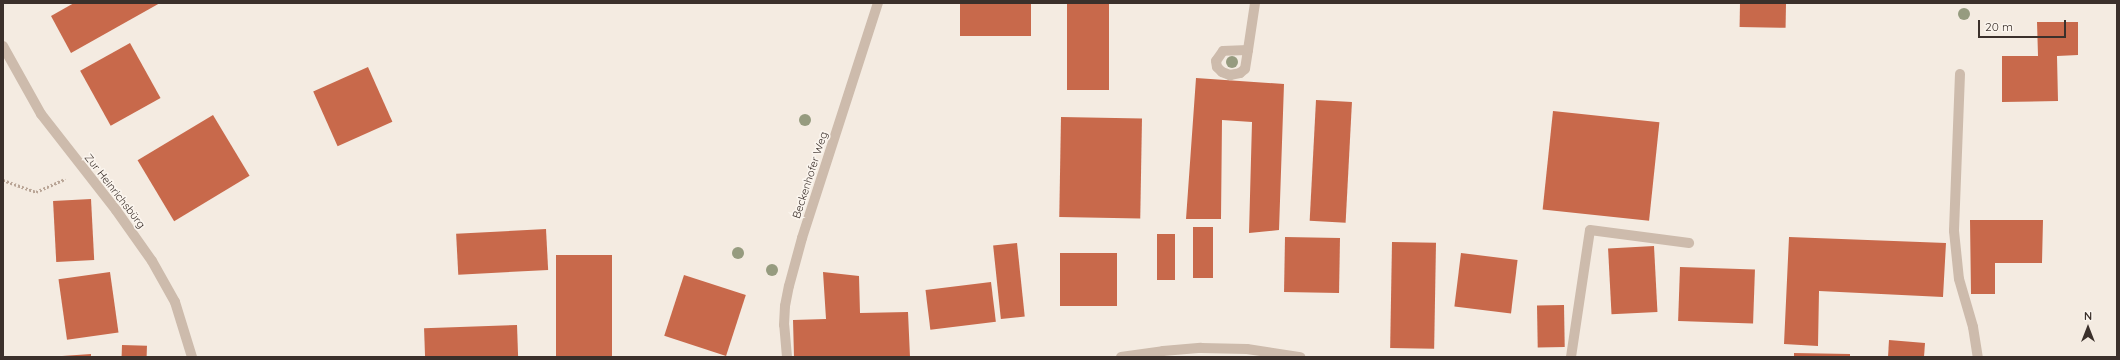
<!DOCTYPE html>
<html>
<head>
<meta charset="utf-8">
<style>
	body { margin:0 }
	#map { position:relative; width:2120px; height:360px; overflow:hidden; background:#f4ebe1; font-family:Quicksand,sans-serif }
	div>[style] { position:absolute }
	.building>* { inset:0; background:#c8694b; transform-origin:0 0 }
	.path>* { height:2.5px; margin-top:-1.25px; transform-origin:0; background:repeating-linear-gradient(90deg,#b9a596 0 2px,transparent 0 4px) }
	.service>* { height:10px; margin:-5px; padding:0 5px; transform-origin:5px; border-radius:5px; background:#cdbbac }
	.minor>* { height:10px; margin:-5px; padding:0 5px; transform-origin:5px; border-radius:5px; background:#cdbbac }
	.trees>* { width:12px; height:12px; margin:-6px; border-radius:50%; background:#969b7f }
	span { translate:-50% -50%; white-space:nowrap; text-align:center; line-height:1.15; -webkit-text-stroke:3.5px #fbf5ee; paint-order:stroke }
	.street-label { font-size:11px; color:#3b302b }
	.frame { position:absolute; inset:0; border:4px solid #3b302b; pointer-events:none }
	.north { position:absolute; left:2068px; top:308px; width:40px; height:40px; -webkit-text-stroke:3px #fbf5ee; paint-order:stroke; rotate:0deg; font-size:11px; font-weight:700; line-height:16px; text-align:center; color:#3b302b }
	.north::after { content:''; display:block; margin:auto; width:14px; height:18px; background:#3b302b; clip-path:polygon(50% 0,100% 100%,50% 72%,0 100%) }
	.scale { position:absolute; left:1978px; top:20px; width:88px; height:18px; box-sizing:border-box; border:2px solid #3b302b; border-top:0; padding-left:5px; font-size:12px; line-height:14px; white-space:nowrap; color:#3b302b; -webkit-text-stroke:3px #fbf5ee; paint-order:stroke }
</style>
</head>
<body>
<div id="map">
	<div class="building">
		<i style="clip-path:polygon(74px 3px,160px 3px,71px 53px,51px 16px)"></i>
		<i style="left:960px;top:3px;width:71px;height:33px"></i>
		<i style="left:1067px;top:3px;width:42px;height:87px"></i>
		<i style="left:1740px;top:3px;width:46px;height:24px;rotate:1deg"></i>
		<i style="clip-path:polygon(2037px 22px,2078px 22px,2078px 55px,2057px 56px,2058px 101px,2002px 102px,2002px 56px,2038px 56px)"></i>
		<i style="left:130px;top:43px;width:63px;height:57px;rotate:61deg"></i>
		<i style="left:368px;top:67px;width:60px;height:60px;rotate:66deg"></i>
		<i style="clip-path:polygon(1196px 78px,1284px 84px,1279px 230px,1249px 233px,1252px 122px,1222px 120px,1221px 219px,1186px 219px)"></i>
		<i style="left:1316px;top:100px;width:36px;height:121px;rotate:3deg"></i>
		<i style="left:1553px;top:111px;width:107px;height:99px;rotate:6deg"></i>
		<i style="left:213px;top:115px;width:71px;height:88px;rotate:59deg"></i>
		<i style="left:1061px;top:117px;width:81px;height:100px;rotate:1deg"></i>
		<i style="left:91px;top:199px;width:61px;height:38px;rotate:87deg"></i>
		<i style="clip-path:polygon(1970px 220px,2043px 220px,2042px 263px,1995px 263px,1995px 294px,1971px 294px)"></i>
		<i style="left:1193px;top:227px;width:20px;height:51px"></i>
		<i style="left:546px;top:229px;width:41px;height:90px;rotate:87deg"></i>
		<i style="left:1157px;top:234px;width:18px;height:46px"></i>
		<i style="left:1285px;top:237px;width:55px;height:55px;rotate:1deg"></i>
		<i style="clip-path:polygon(1789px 237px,1946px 243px,1943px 297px,1819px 291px,1818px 346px,1784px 344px)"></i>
		<i style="left:1392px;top:242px;width:44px;height:106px;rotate:1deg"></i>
		<i style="left:1017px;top:243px;width:74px;height:24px;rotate:84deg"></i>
		<i style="left:1654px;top:246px;width:66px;height:46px;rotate:87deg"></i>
		<i style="left:1060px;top:253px;width:57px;height:53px"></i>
		<i style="left:1461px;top:253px;width:57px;height:54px;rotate:7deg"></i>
		<i style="left:556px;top:255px;width:56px;height:102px"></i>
		<i style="left:1680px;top:267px;width:75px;height:54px;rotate:2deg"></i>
		<i style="left:110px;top:272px;width:61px;height:52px;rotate:82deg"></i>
		<i style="clip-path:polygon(823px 272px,859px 276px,860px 313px,908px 312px,910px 357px,794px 357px,793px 320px,826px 319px)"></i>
		<i style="left:684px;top:275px;width:65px;height:64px;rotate:18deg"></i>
		<i style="left:991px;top:282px;width:40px;height:66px;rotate:83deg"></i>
		<i style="left:1564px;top:305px;width:42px;height:27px;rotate:89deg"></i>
		<i style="left:517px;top:325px;width:32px;height:93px;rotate:88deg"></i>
		<i style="clip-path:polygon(1889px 340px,1925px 343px,1924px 357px,1888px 357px)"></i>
		<i style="left:122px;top:345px;width:25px;height:12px;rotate:2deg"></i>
		<i style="clip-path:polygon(1794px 353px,1850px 354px,1850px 357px,1794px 357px)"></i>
		<i style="clip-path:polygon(91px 354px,91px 357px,62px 357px,62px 356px)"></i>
	</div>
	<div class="path">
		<i style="left:3px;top:180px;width:35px;rotate:20deg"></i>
		<i style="left:36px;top:192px;width:32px;rotate:-24deg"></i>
	</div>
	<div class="service">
		<i style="left:1248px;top:50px;width:25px;rotate:178deg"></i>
		<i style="left:1223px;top:51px;width:12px;rotate:125deg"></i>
		<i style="left:1216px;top:61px;width:6px;rotate:81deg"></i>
		<i style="left:1217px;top:67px;width:7px;rotate:45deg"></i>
		<i style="left:1222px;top:72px;width:9px;rotate:21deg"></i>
		<i style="left:1230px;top:75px;width:10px;rotate:-11deg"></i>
		<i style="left:1240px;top:73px;width:6px;rotate:-39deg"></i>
		<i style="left:1245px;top:69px;width:19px;rotate:-81deg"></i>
		<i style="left:1248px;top:50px;width:48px;rotate:-81.5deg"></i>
		<i style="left:1960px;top:74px;width:157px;rotate:92.2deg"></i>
		<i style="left:1954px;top:231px;width:48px;rotate:84.1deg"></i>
		<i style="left:1959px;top:279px;width:50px;rotate:73.7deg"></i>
		<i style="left:1973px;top:327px;width:30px;rotate:81deg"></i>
		<i style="left:1571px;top:357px;width:128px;rotate:-81.5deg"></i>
		<i style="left:1590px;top:230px;width:100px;rotate:7.5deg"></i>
	</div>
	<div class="minor">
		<i style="left:3px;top:46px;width:78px;rotate:60.8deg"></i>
		<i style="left:41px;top:114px;width:122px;rotate:52deg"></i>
		<i style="left:116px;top:210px;width:62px;rotate:54.8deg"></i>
		<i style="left:152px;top:261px;width:47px;rotate:60.7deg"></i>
		<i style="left:175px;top:302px;width:58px;rotate:72.8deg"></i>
		<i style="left:787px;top:357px;width:32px;rotate:-95deg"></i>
		<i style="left:784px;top:325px;width:19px;rotate:-87deg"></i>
		<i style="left:785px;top:306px;width:20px;rotate:-79deg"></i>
		<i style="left:789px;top:286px;width:50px;rotate:-74.8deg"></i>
		<i style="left:802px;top:238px;width:247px;rotate:-72.1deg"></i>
		<i style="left:1121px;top:357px;width:42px;rotate:-8.1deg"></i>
		<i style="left:1163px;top:351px;width:38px;rotate:-5deg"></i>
		<i style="left:1201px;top:348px;width:46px;rotate:1.2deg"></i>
		<i style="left:1247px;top:349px;width:54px;rotate:8.6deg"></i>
	</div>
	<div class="trees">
		<i style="left:1964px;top:14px"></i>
		<i style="left:1232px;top:62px"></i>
		<i style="left:805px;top:120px"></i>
		<i style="left:738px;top:253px"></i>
		<i style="left:772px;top:270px"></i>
	</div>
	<div class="street-label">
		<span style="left:810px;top:175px;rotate:-72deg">Beckenhofer Weg</span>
		<span style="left:115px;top:191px;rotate:52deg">Zur Heinrichsbürg</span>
	</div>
	<div class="frame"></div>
	<div class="north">N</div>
	<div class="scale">20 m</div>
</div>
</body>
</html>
